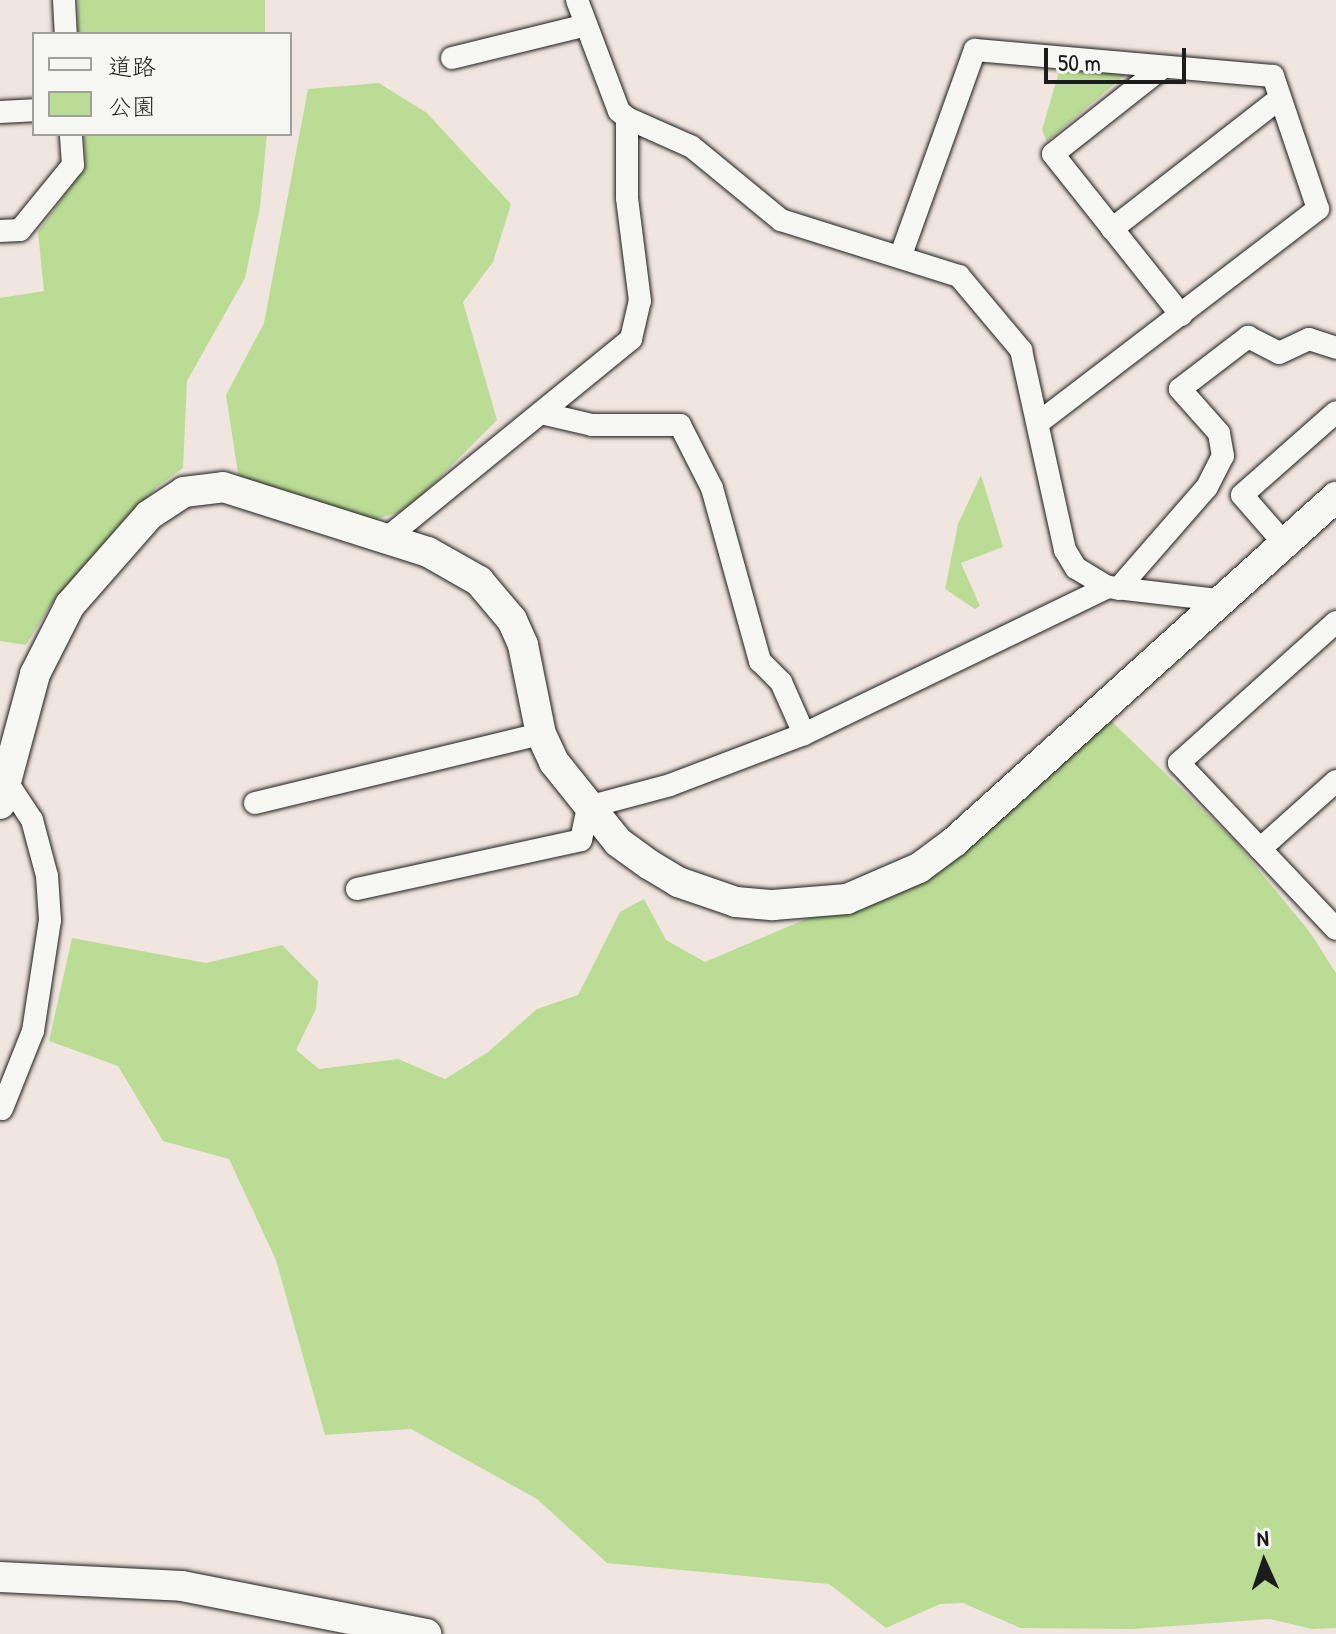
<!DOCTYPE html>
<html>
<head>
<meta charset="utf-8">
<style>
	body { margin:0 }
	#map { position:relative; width:1336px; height:1634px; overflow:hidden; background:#f1e6df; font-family:"Patrick Hand","Klee One",sans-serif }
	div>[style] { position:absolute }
	.green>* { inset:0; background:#bbdc95; transform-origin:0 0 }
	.roads { filter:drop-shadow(0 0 2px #1c1c1c) drop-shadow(0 0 2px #1c1c1c) }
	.street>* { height:22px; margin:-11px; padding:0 11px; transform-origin:11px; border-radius:11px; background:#f6f6f2 }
	.secondary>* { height:30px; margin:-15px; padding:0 15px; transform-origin:15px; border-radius:15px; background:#f6f6f2 }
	span { translate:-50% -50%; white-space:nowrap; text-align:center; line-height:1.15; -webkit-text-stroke:7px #f6f6f2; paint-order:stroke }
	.legend { position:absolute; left:32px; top:32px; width:260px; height:104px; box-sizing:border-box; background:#f6f6f2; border:2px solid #9f9f9c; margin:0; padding:10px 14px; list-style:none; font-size:24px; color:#1c1c1c }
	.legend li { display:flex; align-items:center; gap:16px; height:40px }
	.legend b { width:40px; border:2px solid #9f9f9c }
	.north { position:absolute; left:1224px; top:1522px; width:80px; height:80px; -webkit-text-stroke:6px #f6f6f2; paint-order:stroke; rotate:357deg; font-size:22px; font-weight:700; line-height:32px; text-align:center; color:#1c1c1c }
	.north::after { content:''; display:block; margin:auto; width:28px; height:36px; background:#1c1c1c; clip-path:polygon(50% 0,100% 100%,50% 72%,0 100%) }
	.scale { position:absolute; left:1044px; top:48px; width:142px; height:36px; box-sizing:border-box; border:4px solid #1c1c1c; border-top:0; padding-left:10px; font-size:24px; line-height:28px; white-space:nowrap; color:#1c1c1c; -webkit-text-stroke:6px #f6f6f2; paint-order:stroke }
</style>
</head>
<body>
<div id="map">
	<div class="green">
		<i style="left:78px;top:0;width:187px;height:34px"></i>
		<i style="clip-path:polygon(1063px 58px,1137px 65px,1047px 141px,1042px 130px)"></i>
		<i style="clip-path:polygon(379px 83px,427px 113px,511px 204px,493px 262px,463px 302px,497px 420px,407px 510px,370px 521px,239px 480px,226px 395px,264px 323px,308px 89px)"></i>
		<i style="clip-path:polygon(84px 134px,267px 134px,260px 207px,245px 278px,187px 381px,183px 468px,157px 487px,56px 597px,26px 645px,0 641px,0 298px,44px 291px,38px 232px,86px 165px)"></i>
		<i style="clip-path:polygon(981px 475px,1003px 547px,961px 563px,980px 606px,975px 609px,945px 589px,958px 524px)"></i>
		<i style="clip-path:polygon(1102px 712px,1233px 839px,1309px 931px,1336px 973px,1336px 1628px,1312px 1629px,1270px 1619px,1132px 1629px,1020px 1628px,963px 1603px,940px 1604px,886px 1628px,829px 1584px,607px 1563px,537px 1499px,411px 1429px,325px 1435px,276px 1260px,229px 1159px,163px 1141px,118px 1066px,49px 1041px,72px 938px,206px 963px,282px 945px,318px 981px,316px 1009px,296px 1050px,319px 1069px,398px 1059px,445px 1079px,488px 1052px,537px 1009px,578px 995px,620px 912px,644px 899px,666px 940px,705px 962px,874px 890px)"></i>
	</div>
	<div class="roads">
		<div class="street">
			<i style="left:64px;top:0;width:34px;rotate:87deg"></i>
			<i style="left:577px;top:0;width:119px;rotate:69.3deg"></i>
			<i style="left:619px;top:111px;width:11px;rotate:41deg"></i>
			<i style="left:627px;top:118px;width:71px;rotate:24deg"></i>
			<i style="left:692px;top:147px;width:115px;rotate:39.4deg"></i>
			<i style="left:781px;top:220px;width:187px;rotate:17.5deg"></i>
			<i style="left:959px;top:276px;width:97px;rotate:50deg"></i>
			<i style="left:1021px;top:350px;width:205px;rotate:77.6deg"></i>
			<i style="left:1065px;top:550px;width:21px;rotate:59deg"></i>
			<i style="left:1076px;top:568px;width:37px;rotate:31deg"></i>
			<i style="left:1108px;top:587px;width:112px;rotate:6.7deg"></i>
			<i style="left:452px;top:58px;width:138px;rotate:-13.8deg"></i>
			<i style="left:1163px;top:67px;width:140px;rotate:141.7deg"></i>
			<i style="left:1053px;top:154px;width:206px;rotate:51.5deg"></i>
			<i style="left:0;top:112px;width:34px;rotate:-3deg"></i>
			<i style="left:1112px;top:229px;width:213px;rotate:-37.9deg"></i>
			<i style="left:0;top:231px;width:20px;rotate:-3deg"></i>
			<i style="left:20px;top:230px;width:84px;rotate:-50.8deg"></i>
			<i style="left:73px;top:165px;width:31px;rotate:-94deg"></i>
			<i style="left:901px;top:255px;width:218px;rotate:-70.2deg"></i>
			<i style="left:975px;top:50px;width:299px;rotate:5deg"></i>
			<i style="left:1273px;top:76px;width:140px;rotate:71.3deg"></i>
			<i style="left:1318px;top:209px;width:351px;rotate:142.6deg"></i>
			<i style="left:541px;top:413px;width:52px;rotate:13.2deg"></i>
			<i style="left:592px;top:425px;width:88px"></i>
			<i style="left:680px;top:425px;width:71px;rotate:63.1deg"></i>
			<i style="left:712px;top:488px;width:180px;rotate:74.5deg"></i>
			<i style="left:760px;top:661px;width:30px;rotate:45deg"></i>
			<i style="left:781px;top:682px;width:57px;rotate:66.1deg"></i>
			<i style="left:387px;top:538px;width:315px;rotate:-39.2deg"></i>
			<i style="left:631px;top:339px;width:39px;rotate:-77deg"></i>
			<i style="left:640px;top:301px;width:104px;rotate:-97.2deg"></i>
			<i style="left:627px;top:198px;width:80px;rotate:-90deg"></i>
			<i style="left:1283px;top:542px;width:62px;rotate:-131.1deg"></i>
			<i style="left:1242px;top:495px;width:125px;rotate:-41.4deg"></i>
			<i style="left:1118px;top:589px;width:135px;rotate:-48.9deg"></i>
			<i style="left:1207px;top:487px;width:35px;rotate:-63deg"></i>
			<i style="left:1223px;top:456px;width:23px;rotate:-100deg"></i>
			<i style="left:1219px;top:433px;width:59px;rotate:-131.6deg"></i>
			<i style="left:1180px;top:389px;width:86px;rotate:-37.4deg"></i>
			<i style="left:1248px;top:337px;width:35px;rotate:27deg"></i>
			<i style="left:1279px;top:353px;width:33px;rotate:-25deg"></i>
			<i style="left:1309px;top:339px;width:28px;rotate:18deg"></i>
			<i style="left:1336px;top:622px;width:211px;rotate:138.1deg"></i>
			<i style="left:1179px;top:763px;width:228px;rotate:46.6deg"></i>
			<i style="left:1px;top:773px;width:56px;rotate:56.6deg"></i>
			<i style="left:32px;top:820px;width:58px;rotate:75deg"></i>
			<i style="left:47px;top:876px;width:44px;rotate:86.1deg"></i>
			<i style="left:50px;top:920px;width:112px;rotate:98.7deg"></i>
			<i style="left:33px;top:1031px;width:84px;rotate:111.7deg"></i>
			<i style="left:255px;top:803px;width:294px;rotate:-13.6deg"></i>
			<i style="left:1260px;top:849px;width:102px;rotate:-41.8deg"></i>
			<i style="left:357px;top:889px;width:229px;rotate:-12.3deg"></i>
			<i style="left:581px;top:840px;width:34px;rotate:-78deg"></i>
			<i style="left:588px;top:807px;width:85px;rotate:-15deg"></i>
			<i style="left:670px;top:785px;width:143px;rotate:-20.8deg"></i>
			<i style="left:804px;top:734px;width:338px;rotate:-25.8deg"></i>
		</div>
		<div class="secondary">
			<i style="left:0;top:804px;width:135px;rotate:-74.9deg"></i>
			<i style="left:35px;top:674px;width:77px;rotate:-63.1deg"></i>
			<i style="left:70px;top:605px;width:120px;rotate:-48.7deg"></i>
			<i style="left:149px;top:515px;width:42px;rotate:-33.3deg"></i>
			<i style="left:184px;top:492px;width:39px;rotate:-7deg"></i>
			<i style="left:223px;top:487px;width:215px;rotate:17.6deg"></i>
			<i style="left:428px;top:552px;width:59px;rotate:29.6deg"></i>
			<i style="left:479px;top:581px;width:51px;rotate:49.8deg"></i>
			<i style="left:512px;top:620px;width:27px;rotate:66deg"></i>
			<i style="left:523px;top:645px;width:91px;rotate:78.6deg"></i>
			<i style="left:541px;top:734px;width:31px;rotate:65deg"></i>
			<i style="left:554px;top:762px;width:102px;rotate:51.3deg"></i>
			<i style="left:618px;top:842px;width:39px;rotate:36deg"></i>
			<i style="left:650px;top:865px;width:33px;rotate:31deg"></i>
			<i style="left:678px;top:882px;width:61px;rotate:19deg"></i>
			<i style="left:736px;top:902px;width:37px;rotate:5deg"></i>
			<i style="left:773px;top:905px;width:74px;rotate:-4.6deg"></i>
			<i style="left:847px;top:899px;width:78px;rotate:-23.3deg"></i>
			<i style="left:919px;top:868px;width:44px;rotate:-36.6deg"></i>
			<i style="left:954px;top:842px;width:515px;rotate:-42.09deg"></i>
			<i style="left:0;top:1577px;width:182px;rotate:2.8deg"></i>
			<i style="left:182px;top:1586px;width:249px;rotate:11.1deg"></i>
		</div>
	</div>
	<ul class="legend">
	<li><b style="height:10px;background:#f6f6f2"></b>道路</li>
	<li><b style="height:22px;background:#bbdc95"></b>公園</li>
	</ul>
	<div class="north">N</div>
	<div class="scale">50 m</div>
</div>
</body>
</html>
